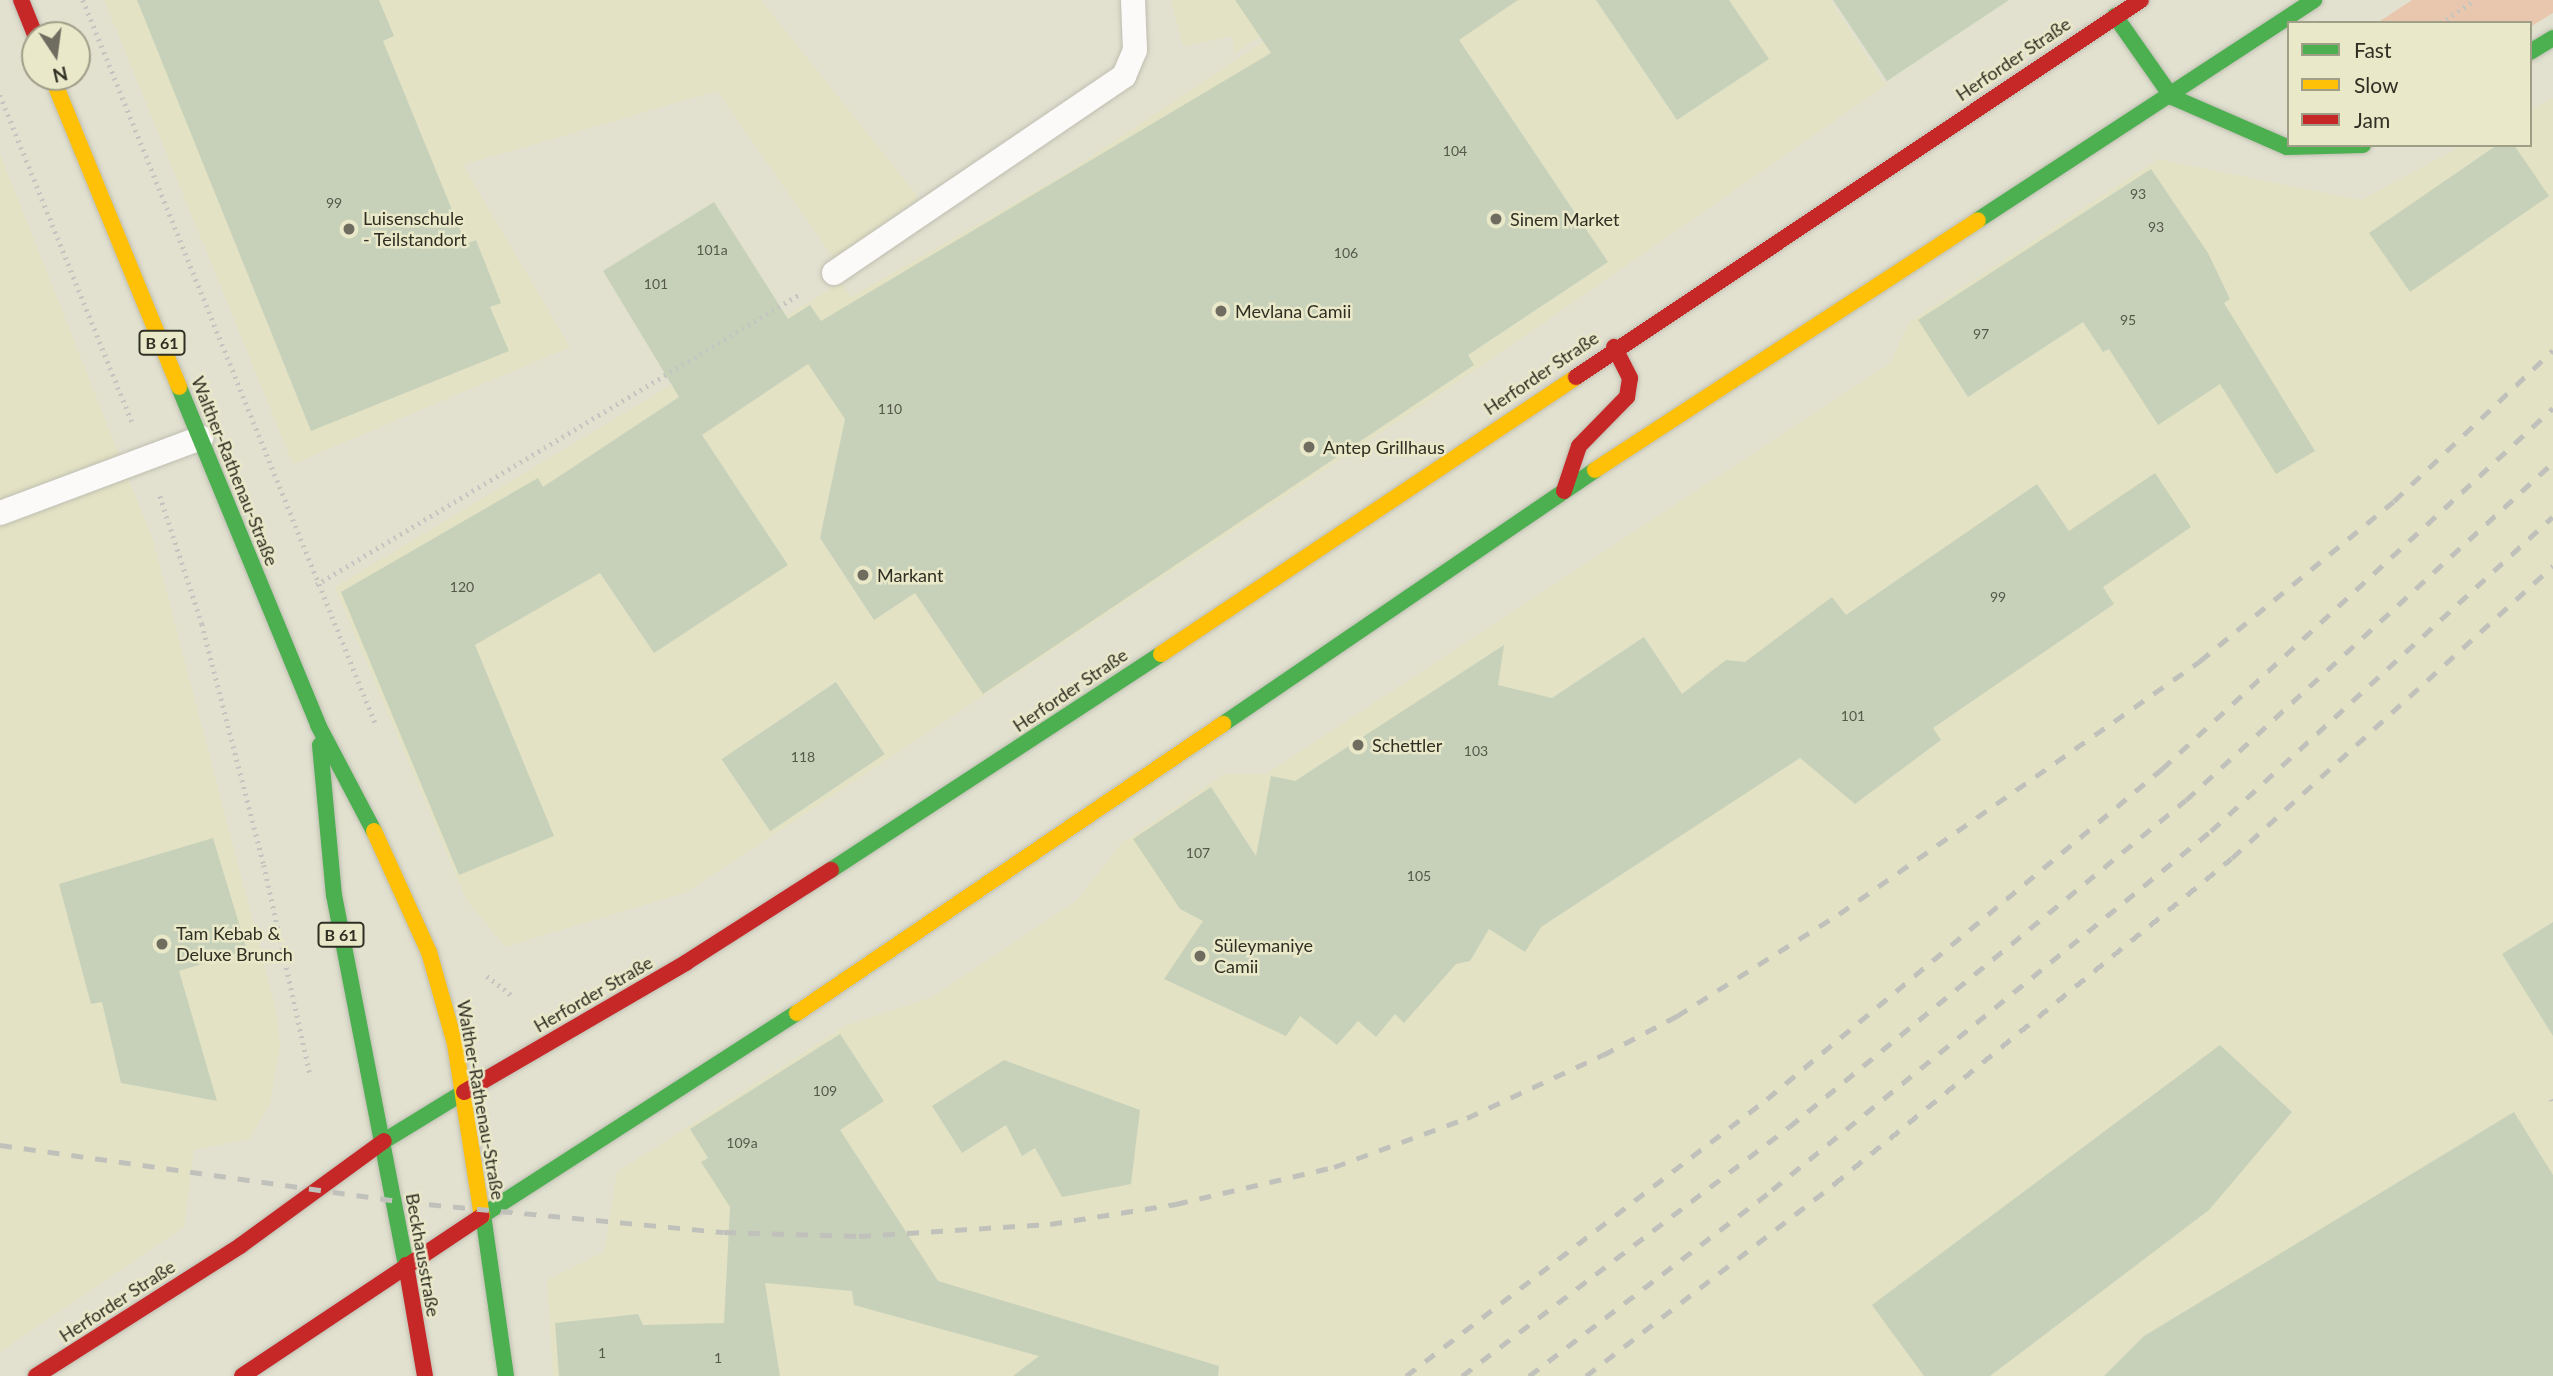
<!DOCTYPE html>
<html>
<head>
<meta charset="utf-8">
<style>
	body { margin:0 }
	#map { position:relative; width:2553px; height:1376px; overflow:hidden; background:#e2e1d0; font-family:Lato,sans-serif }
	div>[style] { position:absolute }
	.built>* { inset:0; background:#e3e2c4 }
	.green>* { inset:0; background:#e9c7ae }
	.building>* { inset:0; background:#c7d1ba; transform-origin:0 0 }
	.path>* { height:4.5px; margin-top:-2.25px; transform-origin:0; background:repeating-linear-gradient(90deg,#c5c5c0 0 2px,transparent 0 7px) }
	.roads { filter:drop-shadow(0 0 2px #bebeb1) drop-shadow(0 0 2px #bebeb1) }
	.lane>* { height:24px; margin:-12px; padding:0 12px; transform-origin:12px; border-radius:12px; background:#fbfaf8 }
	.fast>* { height:16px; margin:-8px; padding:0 8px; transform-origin:8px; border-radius:8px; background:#4caf50 }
	.slow>* { height:16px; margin:-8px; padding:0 8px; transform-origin:8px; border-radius:8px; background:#ffc107 }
	.jam>* { height:16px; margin:-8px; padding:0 8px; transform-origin:8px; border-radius:8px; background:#c62828 }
	.rail>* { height:5px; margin-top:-2.5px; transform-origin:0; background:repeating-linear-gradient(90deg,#c1c1bc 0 12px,transparent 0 24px) }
	.dots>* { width:19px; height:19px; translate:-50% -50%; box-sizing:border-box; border:4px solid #e9e8c9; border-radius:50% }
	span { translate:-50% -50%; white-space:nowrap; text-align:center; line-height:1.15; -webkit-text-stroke:5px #e9e8c9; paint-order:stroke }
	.number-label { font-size:14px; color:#56584a }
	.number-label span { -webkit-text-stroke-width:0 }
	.shield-label span { padding:2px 5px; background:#e9e8c9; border:2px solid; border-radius:5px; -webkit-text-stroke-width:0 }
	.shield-label { font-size:16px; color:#2f2f23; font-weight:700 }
	.street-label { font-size:18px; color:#2f2f23 }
	.poi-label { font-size:18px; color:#2f2f23 }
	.left { translate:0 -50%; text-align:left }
	.legend { position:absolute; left:2287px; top:21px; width:245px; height:126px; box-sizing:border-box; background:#e9e8c9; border:2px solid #9f9e87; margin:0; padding:9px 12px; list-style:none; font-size:21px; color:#2f2f23 }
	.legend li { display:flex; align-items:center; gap:14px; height:35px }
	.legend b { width:35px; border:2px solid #9f9e87 }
	.north { position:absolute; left:21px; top:21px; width:70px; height:70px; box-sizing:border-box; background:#e9e8c9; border:2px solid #9f9e87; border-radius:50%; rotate:167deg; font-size:19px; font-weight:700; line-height:28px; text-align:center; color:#2f2f23 }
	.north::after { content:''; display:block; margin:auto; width:24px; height:32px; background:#6e6d60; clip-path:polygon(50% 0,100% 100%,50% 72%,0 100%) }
</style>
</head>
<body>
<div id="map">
	<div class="built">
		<i style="clip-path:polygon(104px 0,761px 0,919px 198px,834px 259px,717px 91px,463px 165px,570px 347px,293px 464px)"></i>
		<i style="clip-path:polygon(1171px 0,1315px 0,1234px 54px,1232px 36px,1183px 46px)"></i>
		<i style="clip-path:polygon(1325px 0,1830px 0,1886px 85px,1483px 365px,687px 892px,505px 947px,466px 899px,335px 587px,841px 283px,851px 297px,1065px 174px)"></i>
		<i style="clip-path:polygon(2553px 98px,2553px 1376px,553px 1376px,547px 1280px,604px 1252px,617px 1172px,847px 1025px,932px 997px,1076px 901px,1122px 843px,1224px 774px,1266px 774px,1890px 363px,1909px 322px,2158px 159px,2361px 200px,2463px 145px,2530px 145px,2530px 110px)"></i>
		<i style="clip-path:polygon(0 154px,153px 540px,277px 1013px,280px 1048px,270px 1103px,249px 1139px,194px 1150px,184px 1227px,0 1352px)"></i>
	</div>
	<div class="green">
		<i style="clip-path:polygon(2412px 0,2553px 0,2553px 13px,2530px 27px,2377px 23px)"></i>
	</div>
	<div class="building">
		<i style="clip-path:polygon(137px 0,379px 0,394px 36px,383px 41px,466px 244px,476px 240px,501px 303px,490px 307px,509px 351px,311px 431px)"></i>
		<i style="clip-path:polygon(1235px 0,1518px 0,1459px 40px,1608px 262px,1468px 355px,1474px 365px,983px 694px,915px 593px,874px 620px,820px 538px,845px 419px,808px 364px,702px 435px,788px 565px,654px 653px,600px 573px,475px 645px,554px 836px,459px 875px,341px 592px,538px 478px,543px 487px,679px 397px,603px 271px,714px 202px,788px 319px,810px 305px,821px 321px,1271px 53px)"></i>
		<i style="clip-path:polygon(1596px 0,1729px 0,1769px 59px,1677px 120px)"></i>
		<i style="clip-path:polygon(1833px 0,2009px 0,1887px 81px)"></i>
		<i style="clip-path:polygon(2497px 145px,2514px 145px,2549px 196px,2410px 292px,2369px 233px)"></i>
		<i style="clip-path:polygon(2151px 169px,2208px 253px,2230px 299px,2224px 303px,2315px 451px,2276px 474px,2220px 384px,2158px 425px,2109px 349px,2103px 352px,2083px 322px,1968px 397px,1918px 320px)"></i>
		<i style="clip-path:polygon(2155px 473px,2191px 527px,2103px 587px,2114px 604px,1933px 728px,1941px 740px,1855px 804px,1800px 758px,1541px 927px,1525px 952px,1489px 929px,1470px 961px,1456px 964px,1404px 1023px,1395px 1014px,1376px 1037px,1358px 1021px,1337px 1045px,1300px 1016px,1286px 1036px,1164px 979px,1203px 921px,1180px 909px,1133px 839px,1211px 787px,1256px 856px,1271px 776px,1295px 781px,1504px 645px,1498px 685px,1552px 698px,1644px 637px,1682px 694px,1726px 660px,1745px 662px,1832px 597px,1846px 615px,2037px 484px,2069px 531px)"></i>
		<i style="left:836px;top:682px;width:87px;height:138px;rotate:56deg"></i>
		<i style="clip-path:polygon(213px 838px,247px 950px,179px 971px,217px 1101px,121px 1083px,102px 1002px,91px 1004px,59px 884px)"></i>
		<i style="clip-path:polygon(2553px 922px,2553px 1036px,2502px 954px)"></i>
		<i style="clip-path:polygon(840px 1034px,884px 1101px,840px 1130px,938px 1281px,1219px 1366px,1218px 1376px,1013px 1376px,1039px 1356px,854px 1305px,852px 1291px,765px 1283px,780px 1376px,559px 1376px,555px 1323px,638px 1314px,643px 1325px,724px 1323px,730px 1207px,701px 1162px,708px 1158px,690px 1129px)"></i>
		<i style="clip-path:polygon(2220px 1045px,2292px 1112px,2209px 1210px,1990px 1376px,1924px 1376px,1872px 1305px)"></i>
		<i style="clip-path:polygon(1004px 1060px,1140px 1110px,1131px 1184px,1062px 1197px,1035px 1148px,1022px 1156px,1006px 1125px,962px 1153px,932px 1106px)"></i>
		<i style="clip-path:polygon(2514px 1112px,2553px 1175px,2553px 1376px,2104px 1376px,2144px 1336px)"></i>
	</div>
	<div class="path">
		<i style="left:83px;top:0;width:782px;rotate:67.99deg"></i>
		<i style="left:2440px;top:23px;width:42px;rotate:-33.3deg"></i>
		<i style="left:0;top:95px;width:353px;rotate:68deg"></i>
		<i style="left:160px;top:496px;width:135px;rotate:71.8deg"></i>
		<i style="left:202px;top:624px;width:249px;rotate:75.6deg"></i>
		<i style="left:264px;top:865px;width:215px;rotate:77.6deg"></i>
		<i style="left:316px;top:585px;width:565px;rotate:-31.02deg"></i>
		<i style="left:487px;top:976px;width:34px;rotate:38deg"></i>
		<i style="left:2552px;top:1099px;width:5px;rotate:79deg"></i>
	</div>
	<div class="roads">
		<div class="lane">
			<i style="left:834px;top:273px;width:351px;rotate:-34.2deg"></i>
			<i style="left:1124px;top:76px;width:28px;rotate:-67deg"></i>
			<i style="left:1135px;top:50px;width:50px;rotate:-92.3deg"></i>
			<i style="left:0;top:513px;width:215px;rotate:-20.5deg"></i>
		</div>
		<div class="fast">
			<i style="left:2115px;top:16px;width:99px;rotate:54.9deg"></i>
			<i style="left:2530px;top:52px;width:27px;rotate:-31deg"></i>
			<i style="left:2172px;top:97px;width:125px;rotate:23.5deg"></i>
			<i style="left:2287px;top:147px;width:76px;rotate:-1.5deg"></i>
			<i style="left:1978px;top:220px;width:402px;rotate:-33.2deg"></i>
			<i style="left:179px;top:387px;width:365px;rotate:67.6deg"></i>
			<i style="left:318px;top:725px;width:120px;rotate:62.2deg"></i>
			<i style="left:1223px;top:724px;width:450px;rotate:-34.3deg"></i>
			<i style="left:320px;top:745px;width:151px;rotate:84.7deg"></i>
			<i style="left:334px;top:895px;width:377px;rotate:79deg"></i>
			<i style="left:831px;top:870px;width:394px;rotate:-33.2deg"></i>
			<i style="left:384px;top:1141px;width:94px;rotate:-31.5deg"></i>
			<i style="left:506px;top:1376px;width:163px;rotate:-98.1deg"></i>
			<i style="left:483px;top:1215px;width:373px;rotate:-32.8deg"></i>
		</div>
		<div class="slow">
			<i style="left:52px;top:77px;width:335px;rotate:67.7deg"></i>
			<i style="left:1595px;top:470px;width:457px;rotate:-33.1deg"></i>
			<i style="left:1161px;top:654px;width:499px;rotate:-33.7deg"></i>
			<i style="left:374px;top:831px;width:133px;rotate:65.6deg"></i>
			<i style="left:429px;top:952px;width:96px;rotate:74.2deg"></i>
			<i style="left:455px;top:1044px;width:174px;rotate:81.1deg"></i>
			<i style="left:797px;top:1013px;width:515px;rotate:-34.15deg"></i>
		</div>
		<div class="jam">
			<i style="left:21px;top:0;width:38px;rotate:68deg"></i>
			<i style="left:1576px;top:377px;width:679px;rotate:-33.71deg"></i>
			<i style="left:1564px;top:491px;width:47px;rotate:-71.6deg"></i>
			<i style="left:1579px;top:446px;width:69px;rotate:-45.6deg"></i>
			<i style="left:1627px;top:397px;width:19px;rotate:-81deg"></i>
			<i style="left:1630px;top:378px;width:35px;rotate:-117deg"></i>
			<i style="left:464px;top:1092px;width:258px;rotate:-30.2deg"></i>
			<i style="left:687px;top:962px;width:171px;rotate:-32.6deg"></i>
			<i style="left:406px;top:1265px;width:113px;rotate:80.3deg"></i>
			<i style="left:36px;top:1376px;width:242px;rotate:-32.5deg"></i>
			<i style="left:240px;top:1246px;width:178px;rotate:-36.1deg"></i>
			<i style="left:242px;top:1376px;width:288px;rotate:-33.7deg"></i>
		</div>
	</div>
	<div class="rail">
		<i style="left:0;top:1145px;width:409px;rotate:8deg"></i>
		<i style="left:405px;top:1202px;width:320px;rotate:5.4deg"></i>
		<i style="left:724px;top:1232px;width:135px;rotate:1.7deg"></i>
		<i style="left:859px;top:1236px;width:191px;rotate:-3.6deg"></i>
		<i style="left:1050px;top:1224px;width:128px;rotate:-9deg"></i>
		<i style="left:1176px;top:1204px;width:162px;rotate:-13.2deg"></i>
		<i style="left:1334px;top:1167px;width:142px;rotate:-20.2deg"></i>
		<i style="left:1467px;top:1118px;width:150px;rotate:-24.9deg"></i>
		<i style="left:1603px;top:1055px;width:84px;rotate:-27.8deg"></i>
		<i style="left:1677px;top:1016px;width:191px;rotate:-32.2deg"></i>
		<i style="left:1839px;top:914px;width:441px;rotate:-35deg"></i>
		<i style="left:2200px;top:661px;width:251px;rotate:-39.5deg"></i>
		<i style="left:2394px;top:501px;width:219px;rotate:-43.5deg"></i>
		<i style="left:1406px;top:1376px;width:455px;rotate:-37.5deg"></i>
		<i style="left:1767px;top:1099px;width:515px;rotate:-39.88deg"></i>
		<i style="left:2162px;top:769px;width:532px;rotate:-42.72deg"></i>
		<i style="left:1462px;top:1376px;width:411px;rotate:-37.3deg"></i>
		<i style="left:1789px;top:1127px;width:514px;rotate:-39.48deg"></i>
		<i style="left:2186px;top:800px;width:498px;rotate:-42.6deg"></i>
		<i style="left:1529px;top:1376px;width:306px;rotate:-37.4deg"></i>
		<i style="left:1772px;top:1190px;width:567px;rotate:-39.28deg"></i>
		<i style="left:2211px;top:831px;width:464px;rotate:-42.6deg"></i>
		<i style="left:1586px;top:1376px;width:314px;rotate:-37.7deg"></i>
		<i style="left:1834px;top:1184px;width:514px;rotate:-39.32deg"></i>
		<i style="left:2232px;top:858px;width:434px;rotate:-42.3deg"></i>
	</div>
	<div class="dots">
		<i style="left:1496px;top:219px;background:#6e6d60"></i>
		<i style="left:349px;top:229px;background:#6e6d60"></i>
		<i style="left:1221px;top:311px;background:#6e6d60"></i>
		<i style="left:1309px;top:447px;background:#6e6d60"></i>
		<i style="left:863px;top:575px;background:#6e6d60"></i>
		<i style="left:1358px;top:745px;background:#6e6d60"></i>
		<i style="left:162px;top:944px;background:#6e6d60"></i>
		<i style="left:1200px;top:956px;background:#6e6d60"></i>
	</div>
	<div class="number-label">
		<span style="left:1455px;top:151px">104</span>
		<span style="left:2138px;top:194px">93</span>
		<span style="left:334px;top:203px">99</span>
		<span style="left:2156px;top:227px">93</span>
		<span style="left:712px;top:250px">101a</span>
		<span style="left:1346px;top:253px">106</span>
		<span style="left:656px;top:284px">101</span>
		<span style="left:2128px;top:320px">95</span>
		<span style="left:1981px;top:334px">97</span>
		<span style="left:890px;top:409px">110</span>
		<span style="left:462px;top:587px">120</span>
		<span style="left:1998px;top:597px">99</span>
		<span style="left:1853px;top:716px">101</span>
		<span style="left:1476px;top:751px">103</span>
		<span style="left:803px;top:757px">118</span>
		<span style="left:1198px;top:853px">107</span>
		<span style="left:1419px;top:876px">105</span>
		<span style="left:825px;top:1091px">109</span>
		<span style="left:742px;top:1143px">109a</span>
		<span style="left:602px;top:1353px">1</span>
		<span style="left:718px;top:1358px">1</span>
	</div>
	<div class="shield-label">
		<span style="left:162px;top:343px">B 61</span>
		<span style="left:341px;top:935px">B 61</span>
	</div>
	<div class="street-label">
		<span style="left:2013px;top:59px;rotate:-34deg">Herforder Straße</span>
		<span style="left:1541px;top:373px;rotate:-34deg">Herforder Straße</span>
		<span style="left:235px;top:471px;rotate:68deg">Walther-Rathenau-Straße</span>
		<span style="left:1070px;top:690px;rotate:-34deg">Herforder Straße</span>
		<span style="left:593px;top:994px;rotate:-30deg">Herforder Straße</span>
		<span style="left:481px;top:1100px;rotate:80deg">Walther-Rathenau-Straße</span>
		<span style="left:423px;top:1255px;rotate:80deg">Beckhausstraße</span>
		<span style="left:117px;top:1301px;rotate:-33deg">Herforder Straße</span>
	</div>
	<div class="poi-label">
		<span class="left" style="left:363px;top:229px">Luisenschule<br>- Teilstandort</span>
		<span class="left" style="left:1510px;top:219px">Sinem Market</span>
		<span class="left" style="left:1235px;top:311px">Mevlana Camii</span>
		<span class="left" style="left:1323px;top:447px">Antep Grillhaus</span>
		<span class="left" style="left:877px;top:575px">Markant</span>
		<span class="left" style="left:1372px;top:745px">Schettler</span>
		<span class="left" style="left:176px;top:944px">Tam Kebab &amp;<br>Deluxe Brunch</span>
		<span class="left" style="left:1214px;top:956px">Süleymaniye<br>Camii</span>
	</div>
	<ul class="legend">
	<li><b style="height:9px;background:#4caf50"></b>Fast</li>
	<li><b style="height:9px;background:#ffc107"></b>Slow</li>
	<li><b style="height:9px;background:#c62828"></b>Jam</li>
	</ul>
	<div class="north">N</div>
</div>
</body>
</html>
